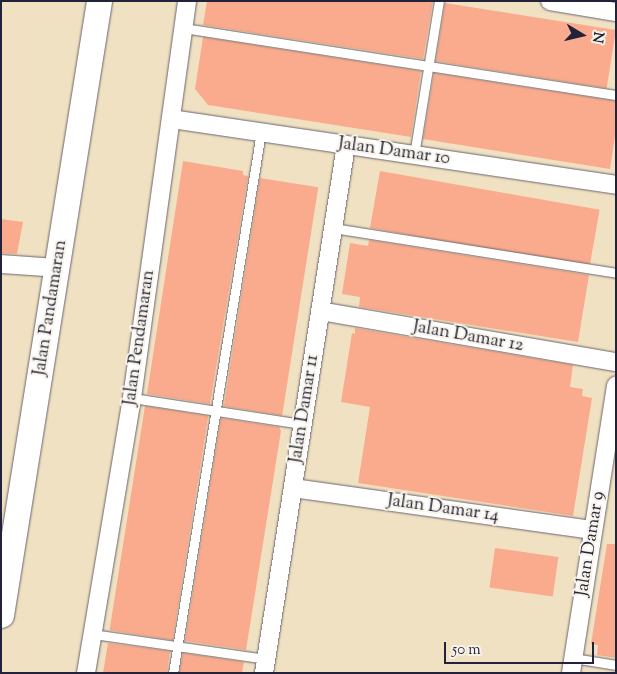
<!DOCTYPE html>
<html>
<head>
<meta charset="utf-8">
<style>
	body { margin:0 }
	#map { position:relative; width:617px; height:674px; overflow:hidden; background:#f1e1c3; font-family:"Sorts Mill Goudy",serif }
	div>[style] { position:absolute }
	.building>* { inset:0; background:#faab8d; transform-origin:0 0 }
	.roads { filter:drop-shadow(0 0 1px #6a656b) drop-shadow(0 0 1px #6a656b) }
	.lane>* { height:9px; margin:-4.5px; padding:0 4.5px; transform-origin:4.5px; border-radius:4.5px; background:#fff }
	.street>* { height:18px; margin:-9px; padding:0 9px; transform-origin:9px; border-radius:9px; background:#fff }
	.secondary>* { height:25px; margin:-12.5px; padding:0 12.5px; transform-origin:12.5px; border-radius:12.5px; background:#fff }
	span { translate:-50% -50%; white-space:nowrap; text-align:center; line-height:1.15; -webkit-text-stroke:4px #f7f3e8; paint-order:stroke }
	.street-label { font-size:18px; color:#22223b }
	.frame { position:absolute; inset:0; border:2px solid #22223b; pointer-events:none }
	.north { position:absolute; left:557px; top:10px; width:50px; height:50px; -webkit-text-stroke:4px #f7f3e8; paint-order:stroke; rotate:99deg; font-size:14px; font-weight:700; line-height:20px; text-align:center; color:#22223b }
	.north::after { content:''; display:block; margin:auto; width:18px; height:22px; background:#22223b; clip-path:polygon(50% 0,100% 100%,50% 72%,0 100%) }
	.scale { position:absolute; left:444px; top:642px; width:150px; height:22px; box-sizing:border-box; border:2px solid #22223b; border-top:0; padding-left:6px; font-size:15px; line-height:18px; white-space:nowrap; color:#22223b; -webkit-text-stroke:4px #f7f3e8; paint-order:stroke }
</style>
</head>
<body>
<div id="map">
	<div class="building">
		<i style="clip-path:polygon(207px 1px,433px 1px,423px 59px,203px 25px)"></i>
		<i style="left:445px;top:3px;width:173px;height:59px;rotate:9deg"></i>
		<i style="clip-path:polygon(203px 37px,421px 71px,411px 137px,208px 105px,195px 89px)"></i>
		<i style="clip-path:polygon(434px 73px,616px 101px,616px 130px,610px 169px,423px 139px)"></i>
		<i style="clip-path:polygon(183px 161px,243px 171px,243px 175px,248px 176px,210px 404px,147px 394px)"></i>
		<i style="left:380px;top:171px;width:223px;height:58px;rotate:10deg"></i>
		<i style="left:260px;top:178px;width:59px;height:231px;rotate:9deg"></i>
		<i style="clip-path:polygon(1px 219px,23px 222px,17px 254px,1px 253px)"></i>
		<i style="clip-path:polygon(369px 240px,589px 275px,578px 342px,359px 307px,360px 297px,342px 294px,350px 243px,368px 246px)"></i>
		<i style="clip-path:polygon(355px 328px,573px 365px,570px 387px,583px 389px,582px 396px,592px 398px,573px 516px,358px 483px,370px 407px,341px 402px,352px 333px,355px 334px)"></i>
		<i style="left:145px;top:406px;width:64px;height:227px;rotate:9deg"></i>
		<i style="clip-path:polygon(221px 418px,279px 427px,281px 431px,246px 650px,185px 641px)"></i>
		<i style="clip-path:polygon(607px 544px,616px 544px,616px 658px,597px 655px,598px 645px,591px 644px)"></i>
		<i style="left:495px;top:548px;width:64px;height:40px;rotate:8deg"></i>
		<i style="clip-path:polygon(108px 643px,170px 651px,167px 673px,103px 673px)"></i>
		<i style="clip-path:polygon(183px 653px,244px 662px,242px 673px,179px 673px)"></i>
	</div>
	<div class="roads">
		<div class="lane">
			<i style="left:183px;top:28px;width:438px;rotate:8.8deg"></i>
			<i style="left:414px;top:155px;width:156px;rotate:-80.8deg"></i>
			<i style="left:333px;top:228px;width:287px;rotate:9deg"></i>
			<i style="left:132px;top:398px;width:172px;rotate:8.7deg"></i>
			<i style="left:93px;top:634px;width:175px;rotate:8.2deg"></i>
			<i style="left:573px;top:658px;width:44px;rotate:9.2deg"></i>
			<i style="left:173px;top:673px;width:548px;rotate:-80.76deg"></i>
		</div>
		<div class="street">
			<i style="left:550px;top:1px;width:67px;rotate:9.5deg"></i>
			<i style="left:171px;top:119px;width:450px;rotate:8.4deg"></i>
			<i style="left:1px;top:264px;width:57px;rotate:4deg"></i>
			<i style="left:320px;top:311px;width:300px;rotate:9.8deg"></i>
			<i style="left:293px;top:488px;width:303px;rotate:8deg"></i>
			<i style="left:86px;top:673px;width:279px;rotate:-80.5deg"></i>
			<i style="left:132px;top:398px;width:401px;rotate:-82.1deg"></i>
			<i style="left:264px;top:673px;width:534px;rotate:-81.17deg"></i>
			<i style="left:571px;top:673px;width:291px;rotate:-81.1deg"></i>
		</div>
		<div class="secondary">
			<i style="left:1px;top:615px;width:622px;rotate:-80.93deg"></i>
		</div>
	</div>
	<div class="street-label">
		<span style="left:394px;top:152px;rotate:8deg">Jalan Damar 10</span>
		<span style="left:51px;top:308px;rotate:-81deg">Jalan Pandamaran</span>
		<span style="left:468px;top:337px;rotate:10deg">Jalan Damar 12</span>
		<span style="left:140px;top:338px;rotate:-82deg">Jalan Pendamaran</span>
		<span style="left:305px;top:409px;rotate:-81deg">Jalan Damar 11</span>
		<span style="left:443px;top:509px;rotate:8deg">Jalan Damar 14</span>
		<span style="left:591px;top:544px;rotate:-81deg">Jalan Damar 9</span>
	</div>
	<div class="frame"></div>
	<div class="north">N</div>
	<div class="scale">50 m</div>
</div>
</body>
</html>
